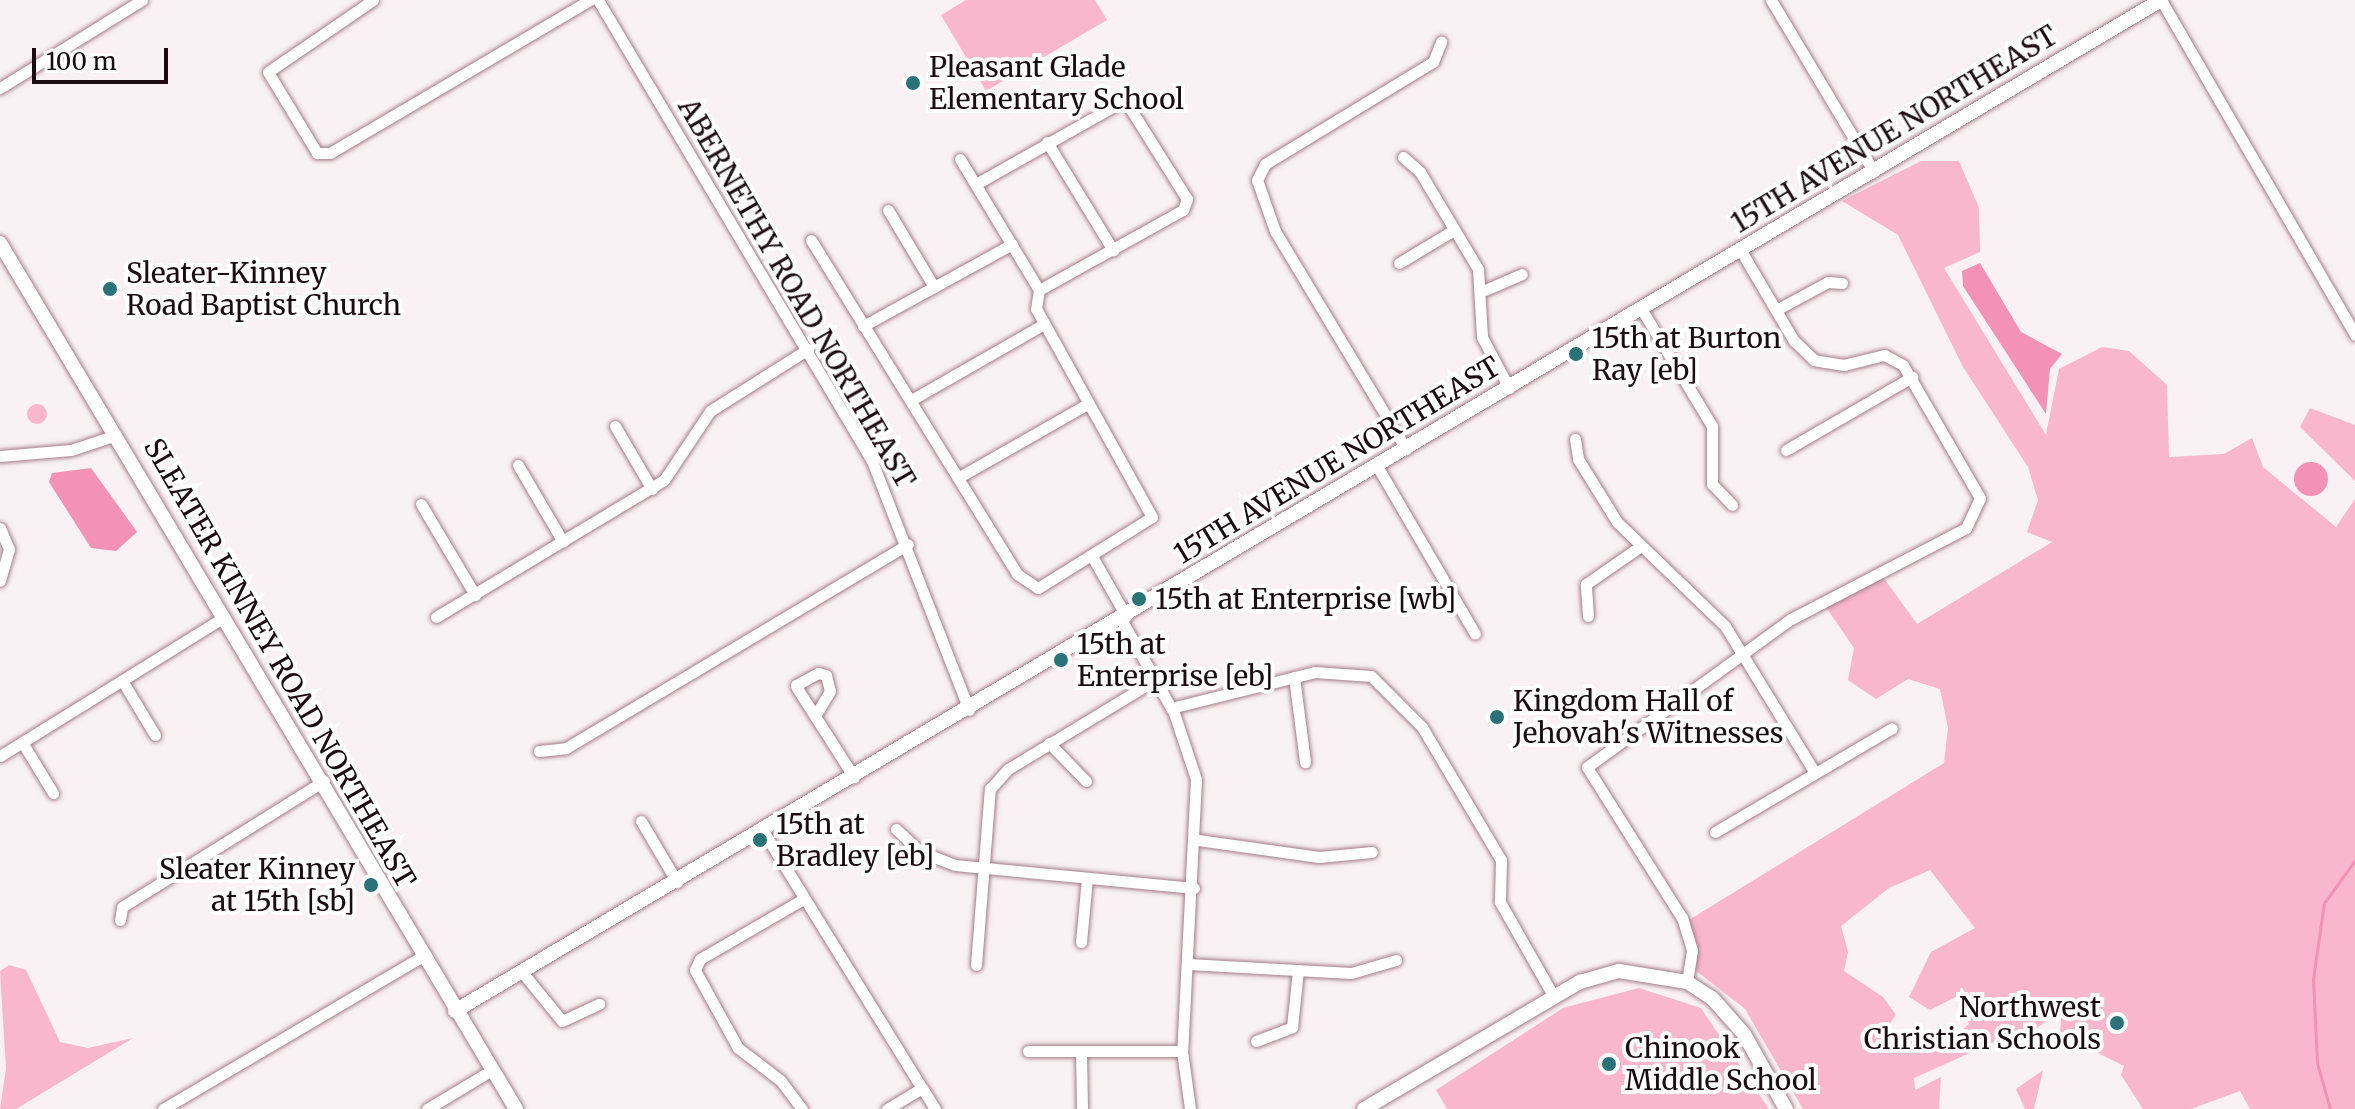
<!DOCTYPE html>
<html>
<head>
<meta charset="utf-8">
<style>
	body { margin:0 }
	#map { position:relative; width:2355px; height:1109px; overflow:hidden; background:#f9f1f3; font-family:Merriweather,serif }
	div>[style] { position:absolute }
	.green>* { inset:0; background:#f9b7cd }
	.round { border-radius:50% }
	.water>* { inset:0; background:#f392b5 }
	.stream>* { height:3px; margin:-1.5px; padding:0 1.5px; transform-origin:1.5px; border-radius:1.5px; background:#f392b5 }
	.roads { filter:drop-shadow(0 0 2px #a27d89) drop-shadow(0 0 2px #a27d89) }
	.minor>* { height:11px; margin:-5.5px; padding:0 5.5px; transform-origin:5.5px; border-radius:5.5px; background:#fff }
	.tertiary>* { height:14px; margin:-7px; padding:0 7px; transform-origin:7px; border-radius:7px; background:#fff }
	.dots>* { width:22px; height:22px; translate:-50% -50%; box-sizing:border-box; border:4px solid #fff; border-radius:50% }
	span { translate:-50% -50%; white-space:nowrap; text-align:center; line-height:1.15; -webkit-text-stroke:8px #fff; paint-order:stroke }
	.poi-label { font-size:28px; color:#1a0c11 }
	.left { translate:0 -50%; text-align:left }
	.right { translate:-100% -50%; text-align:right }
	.street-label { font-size:28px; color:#1a0c11 }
	.scale { position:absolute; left:32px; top:48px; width:136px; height:36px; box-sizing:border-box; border:4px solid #1a0c11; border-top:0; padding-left:10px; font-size:24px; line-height:28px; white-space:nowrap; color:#1a0c11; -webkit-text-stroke:6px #fff; paint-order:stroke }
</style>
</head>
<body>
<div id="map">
	<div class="green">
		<i style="clip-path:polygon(966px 0,1095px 0,1107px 20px,986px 91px,941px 15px)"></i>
		<i style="clip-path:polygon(evenodd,1921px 161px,1959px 161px,1979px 208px,1980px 252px,1944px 268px,2046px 435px,2059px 369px,2102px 347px,2129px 351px,2167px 385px,2169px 457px,2224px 454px,2252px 438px,2263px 467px,2336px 527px,2355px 499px,2355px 1109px,2250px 1109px,2240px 1091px,2191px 1109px,2143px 1109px,2121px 1075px,2124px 1066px,2060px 1034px,2062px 1008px,2020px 1042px,2012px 1034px,1914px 1078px,1915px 1090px,1941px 1077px,1939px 1109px,1803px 1109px,1745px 1009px,1690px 966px,1684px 923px,1944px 763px,1948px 728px,1940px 689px,1908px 679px,1876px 699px,1848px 680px,1854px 648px,1823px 603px,1880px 573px,1917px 624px,2052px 542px,2027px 532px,2038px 500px,2028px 467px,1963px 367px,1898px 235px,1842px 201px,1921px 161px,1930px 870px,1975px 928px,1931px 952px,1909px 997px,1930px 1010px,1956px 997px,1969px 1024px,1942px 1047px,1918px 1039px,1889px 1049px,1880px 1037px,1896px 1015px,1883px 997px,1844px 971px,1848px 952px,1841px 926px,1889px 888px,1930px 870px)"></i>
		<i class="round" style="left:27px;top:404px;width:20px;height:20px"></i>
		<i style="clip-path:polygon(2310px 408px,2355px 425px,2355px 481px,2300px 427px)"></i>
		<i style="clip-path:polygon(9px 965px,26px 970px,60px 1042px,88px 1048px,133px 1038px,16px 1109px,0 1109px,6px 1069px,0 971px)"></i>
		<i style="clip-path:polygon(1639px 988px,1701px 1008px,1769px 1109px,1447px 1109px,1436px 1090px,1563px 1008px)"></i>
		<i style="clip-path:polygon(2043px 1070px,2034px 1109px,2025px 1109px,2016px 1089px)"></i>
	</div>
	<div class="water">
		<i style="clip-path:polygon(1980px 263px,2021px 332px,2062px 354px,2050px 369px,2046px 414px,1963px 286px,1962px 271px)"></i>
		<i class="round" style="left:2294px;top:462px;width:34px;height:34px"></i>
		<i style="clip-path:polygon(91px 468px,137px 532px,116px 551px,91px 548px,49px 482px,52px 473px)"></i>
	</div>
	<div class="stream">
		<i style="left:2330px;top:1109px;width:48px;rotate:-105.8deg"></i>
		<i style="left:2317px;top:1063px;width:84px;rotate:-92.7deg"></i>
		<i style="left:2313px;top:979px;width:77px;rotate:-81.8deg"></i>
		<i style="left:2324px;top:903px;width:53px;rotate:-54.2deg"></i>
	</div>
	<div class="roads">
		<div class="minor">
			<i style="left:373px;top:0;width:127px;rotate:145.6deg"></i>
			<i style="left:268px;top:72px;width:95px;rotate:58.8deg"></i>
			<i style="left:317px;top:153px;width:13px"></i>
			<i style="left:330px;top:153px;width:302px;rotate:-30.5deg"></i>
			<i style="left:598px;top:0;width:536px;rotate:59.27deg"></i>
			<i style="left:872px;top:461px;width:267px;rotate:68.7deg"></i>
			<i style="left:1771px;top:0;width:200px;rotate:59.1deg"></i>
			<i style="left:2161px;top:0;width:387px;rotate:59.9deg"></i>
			<i style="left:0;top:88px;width:167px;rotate:-31.8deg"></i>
			<i style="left:1047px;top:142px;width:127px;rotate:58.6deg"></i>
			<i style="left:1403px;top:157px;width:23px;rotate:41deg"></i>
			<i style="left:1420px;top:172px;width:113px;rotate:59.1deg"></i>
			<i style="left:1478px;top:269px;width:68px;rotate:86.6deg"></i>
			<i style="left:1482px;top:337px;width:58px;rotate:62.1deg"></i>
			<i style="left:960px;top:159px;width:153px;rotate:58.9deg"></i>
			<i style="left:888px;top:210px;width:90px;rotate:59.1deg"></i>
			<i style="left:811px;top:240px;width:392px;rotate:58.3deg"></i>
			<i style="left:1017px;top:574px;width:25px;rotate:34deg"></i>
			<i style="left:1038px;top:588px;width:134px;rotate:-31.9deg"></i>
			<i style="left:1152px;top:517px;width:238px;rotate:-119.1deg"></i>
			<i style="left:1036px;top:309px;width:19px;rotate:-81deg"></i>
			<i style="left:1039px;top:290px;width:165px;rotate:-29.1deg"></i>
			<i style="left:1183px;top:210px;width:12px;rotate:-70deg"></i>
			<i style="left:1187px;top:199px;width:117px;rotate:-122.1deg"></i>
			<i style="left:1125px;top:100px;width:171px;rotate:150.6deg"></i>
			<i style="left:1399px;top:263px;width:64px;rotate:-31deg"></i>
			<i style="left:1485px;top:290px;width:40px;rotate:-23.4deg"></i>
			<i style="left:1642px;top:310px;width:135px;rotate:58.9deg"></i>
			<i style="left:1712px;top:426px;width:58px;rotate:90deg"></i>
			<i style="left:1712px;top:484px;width:29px;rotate:46deg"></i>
			<i style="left:1776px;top:310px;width:59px;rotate:-28.3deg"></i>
			<i style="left:1828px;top:282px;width:14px;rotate:4deg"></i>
			<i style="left:863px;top:326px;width:170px;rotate:-28.8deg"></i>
			<i style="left:913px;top:399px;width:151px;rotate:-29.8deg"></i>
			<i style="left:615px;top:426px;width:73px;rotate:59.6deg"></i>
			<i style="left:1575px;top:439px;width:20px;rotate:81deg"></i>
			<i style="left:1578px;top:459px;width:74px;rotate:58.2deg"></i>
			<i style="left:1617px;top:522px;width:150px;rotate:43.9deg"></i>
			<i style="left:1725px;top:626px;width:172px;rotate:58.5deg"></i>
			<i style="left:1406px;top:449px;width:254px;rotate:-121deg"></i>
			<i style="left:1275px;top:231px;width:54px;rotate:-109.4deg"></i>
			<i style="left:1257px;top:180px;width:18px;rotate:-63deg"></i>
			<i style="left:1265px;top:164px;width:197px;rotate:-31.3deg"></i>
			<i style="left:1433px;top:62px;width:22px;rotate:-68deg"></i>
			<i style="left:1786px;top:450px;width:146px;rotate:-30.1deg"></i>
			<i style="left:0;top:456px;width:71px;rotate:-4.8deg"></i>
			<i style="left:71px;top:450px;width:47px;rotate:-18.4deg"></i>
			<i style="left:518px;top:465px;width:89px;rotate:59.7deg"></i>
			<i style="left:1377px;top:466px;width:194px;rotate:59.7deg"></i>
			<i style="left:961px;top:476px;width:145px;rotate:-29.7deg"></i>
			<i style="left:421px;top:504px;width:106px;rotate:59.3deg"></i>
			<i style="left:0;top:528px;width:23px;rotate:67deg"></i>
			<i style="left:9px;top:549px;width:33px;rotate:106deg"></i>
			<i style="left:1093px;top:558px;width:67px;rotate:60.4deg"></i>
			<i style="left:1588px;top:616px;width:32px;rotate:-94deg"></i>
			<i style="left:1586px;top:584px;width:63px;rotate:-34.7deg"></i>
			<i style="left:436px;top:617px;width:266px;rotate:-31deg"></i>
			<i style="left:664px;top:480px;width:83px;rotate:-56.3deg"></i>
			<i style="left:710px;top:411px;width:116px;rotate:-32.3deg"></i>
			<i style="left:1121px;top:619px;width:108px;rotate:60.6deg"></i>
			<i style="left:1174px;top:713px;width:70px;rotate:71.6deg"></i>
			<i style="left:1196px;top:779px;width:272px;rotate:92.9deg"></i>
			<i style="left:1182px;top:1051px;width:59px;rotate:82.1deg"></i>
			<i style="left:1294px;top:677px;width:86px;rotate:82.6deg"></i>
			<i style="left:123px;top:682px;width:62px;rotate:58.9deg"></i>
			<i style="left:1171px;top:708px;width:148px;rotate:-14deg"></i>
			<i style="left:1315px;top:672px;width:56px;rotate:4.1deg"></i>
			<i style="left:1371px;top:676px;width:72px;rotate:45deg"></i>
			<i style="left:1422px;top:727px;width:155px;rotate:59.3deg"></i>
			<i style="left:1501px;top:860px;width:42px;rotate:91.4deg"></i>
			<i style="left:1500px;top:902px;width:109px;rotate:60.4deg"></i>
			<i style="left:815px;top:716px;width:29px;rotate:-59deg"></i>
			<i style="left:830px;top:691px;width:16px;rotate:-104deg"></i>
			<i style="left:826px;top:675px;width:8px;rotate:-166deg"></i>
			<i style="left:818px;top:673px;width:25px;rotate:151deg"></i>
			<i style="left:796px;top:685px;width:3px;rotate:72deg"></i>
			<i style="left:797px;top:688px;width:106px;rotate:57.4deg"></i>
			<i style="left:22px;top:742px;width:60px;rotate:58.7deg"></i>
			<i style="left:1049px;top:743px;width:53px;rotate:45.8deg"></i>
			<i style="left:539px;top:751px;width:27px;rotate:-6deg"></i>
			<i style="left:566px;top:748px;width:398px;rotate:-30.8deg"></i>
			<i style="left:0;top:756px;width:264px;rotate:-31.8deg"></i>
			<i style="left:641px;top:821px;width:71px;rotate:59.5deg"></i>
			<i style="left:896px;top:829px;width:34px;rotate:43deg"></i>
			<i style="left:921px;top:852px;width:36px;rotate:21deg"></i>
			<i style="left:955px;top:865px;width:240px;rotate:5.5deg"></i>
			<i style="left:763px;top:831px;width:302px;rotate:58.3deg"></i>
			<i style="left:922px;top:1088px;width:41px;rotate:149deg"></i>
			<i style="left:1715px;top:832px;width:205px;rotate:-30.4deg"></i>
			<i style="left:1198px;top:840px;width:122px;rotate:8deg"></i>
			<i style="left:1319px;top:857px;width:53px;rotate:-5.4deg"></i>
			<i style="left:120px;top:920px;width:13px;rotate:-81deg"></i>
			<i style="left:122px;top:907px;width:238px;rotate:-32deg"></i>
			<i style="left:1081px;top:942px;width:63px;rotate:-84.6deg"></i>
			<i style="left:1188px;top:964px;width:163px;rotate:3.2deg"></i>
			<i style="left:1351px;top:973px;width:47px;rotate:-16.1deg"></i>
			<i style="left:976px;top:965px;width:177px;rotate:-85.5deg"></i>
			<i style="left:990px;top:789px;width:27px;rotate:-48deg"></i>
			<i style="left:1008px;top:769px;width:172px;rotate:-31.2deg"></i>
			<i style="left:522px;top:972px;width:63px;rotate:50.8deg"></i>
			<i style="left:562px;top:1021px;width:41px;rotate:-24.7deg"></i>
			<i style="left:1687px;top:982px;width:32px;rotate:-81deg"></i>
			<i style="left:1692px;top:950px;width:34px;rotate:-107deg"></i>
			<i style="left:1682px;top:918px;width:178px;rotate:-122.2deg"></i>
			<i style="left:1587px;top:767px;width:252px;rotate:-36deg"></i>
			<i style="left:1791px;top:619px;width:197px;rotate:-27.5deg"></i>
			<i style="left:1966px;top:528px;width:33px;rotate:-65deg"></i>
			<i style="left:1980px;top:498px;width:154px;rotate:-120.1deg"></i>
			<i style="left:1903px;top:365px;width:21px;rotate:-152deg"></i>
			<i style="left:1884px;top:355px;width:41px;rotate:166deg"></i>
			<i style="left:1844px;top:365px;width:30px;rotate:-171deg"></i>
			<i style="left:1814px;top:360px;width:28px;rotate:-136deg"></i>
			<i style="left:1794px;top:341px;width:104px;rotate:-120.5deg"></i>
			<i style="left:1256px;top:1041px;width:39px;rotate:-21deg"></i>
			<i style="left:1292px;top:1027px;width:57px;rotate:-84deg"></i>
			<i style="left:1028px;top:1051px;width:154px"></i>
			<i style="left:1081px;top:1051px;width:58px;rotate:89deg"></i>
			<i style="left:922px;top:1088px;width:25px;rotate:58deg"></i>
			<i style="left:163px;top:1109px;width:302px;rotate:-30.5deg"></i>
			<i style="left:427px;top:1109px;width:76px;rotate:-31deg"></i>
			<i style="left:802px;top:1109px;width:36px;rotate:-127deg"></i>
			<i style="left:780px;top:1080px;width:53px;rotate:-142.7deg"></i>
			<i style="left:738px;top:1048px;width:89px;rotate:-118.9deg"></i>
			<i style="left:695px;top:970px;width:12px;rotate:-66deg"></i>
			<i style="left:700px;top:959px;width:119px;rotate:-30.2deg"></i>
		</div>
		<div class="tertiary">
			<i style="left:0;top:243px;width:1008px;rotate:59.21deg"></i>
			<i style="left:455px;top:1011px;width:1983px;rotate:-30.65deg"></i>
			<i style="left:1364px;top:1109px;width:251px;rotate:-30.5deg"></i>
			<i style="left:1580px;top:982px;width:41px;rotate:-15.8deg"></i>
			<i style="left:1619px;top:971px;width:69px;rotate:9.2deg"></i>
			<i style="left:1687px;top:982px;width:30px;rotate:33deg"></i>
			<i style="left:1712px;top:998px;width:48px;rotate:48.4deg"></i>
			<i style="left:1744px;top:1034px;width:86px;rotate:60.8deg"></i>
		</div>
	</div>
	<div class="dots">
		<i style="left:913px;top:83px;background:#287278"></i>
		<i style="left:110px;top:289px;background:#287278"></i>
		<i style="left:1576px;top:354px;background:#287278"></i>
		<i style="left:1139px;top:599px;background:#287278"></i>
		<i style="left:1061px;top:660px;background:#287278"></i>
		<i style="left:1497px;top:717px;background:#287278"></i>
		<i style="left:760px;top:840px;background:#287278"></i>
		<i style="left:371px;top:885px;background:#287278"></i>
		<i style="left:2117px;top:1023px;background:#287278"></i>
		<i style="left:1609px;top:1064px;background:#287278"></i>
	</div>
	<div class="poi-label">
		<span class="left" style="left:929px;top:83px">Pleasant Glade<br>Elementary School</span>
		<span class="left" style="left:126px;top:289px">Sleater-Kinney<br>Road Baptist Church</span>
		<span class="left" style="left:1592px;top:354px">15th at Burton<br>Ray [eb]</span>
		<span class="left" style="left:1155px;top:599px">15th at Enterprise [wb]</span>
		<span class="left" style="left:1077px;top:660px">15th at<br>Enterprise [eb]</span>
		<span class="left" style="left:1513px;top:717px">Kingdom Hall of<br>Jehovah's Witnesses</span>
		<span class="left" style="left:776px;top:840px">15th at<br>Bradley [eb]</span>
		<span class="right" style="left:355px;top:885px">Sleater Kinney<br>at 15th [sb]</span>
		<span class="right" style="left:2101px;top:1023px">Northwest<br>Christian Schools</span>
		<span class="left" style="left:1625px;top:1064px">Chinook<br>Middle School</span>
	</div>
	<div class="street-label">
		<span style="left:1894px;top:129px;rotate:-31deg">15TH AVENUE NORTHEAST</span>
		<span style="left:797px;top:293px;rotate:60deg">ABERNETHY ROAD NORTHEAST</span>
		<span style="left:1337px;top:460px;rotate:-31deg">15TH AVENUE NORTHEAST</span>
		<span style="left:280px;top:663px;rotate:60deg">SLEATER KINNEY ROAD NORTHEAST</span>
	</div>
	<div class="scale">100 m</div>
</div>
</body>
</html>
